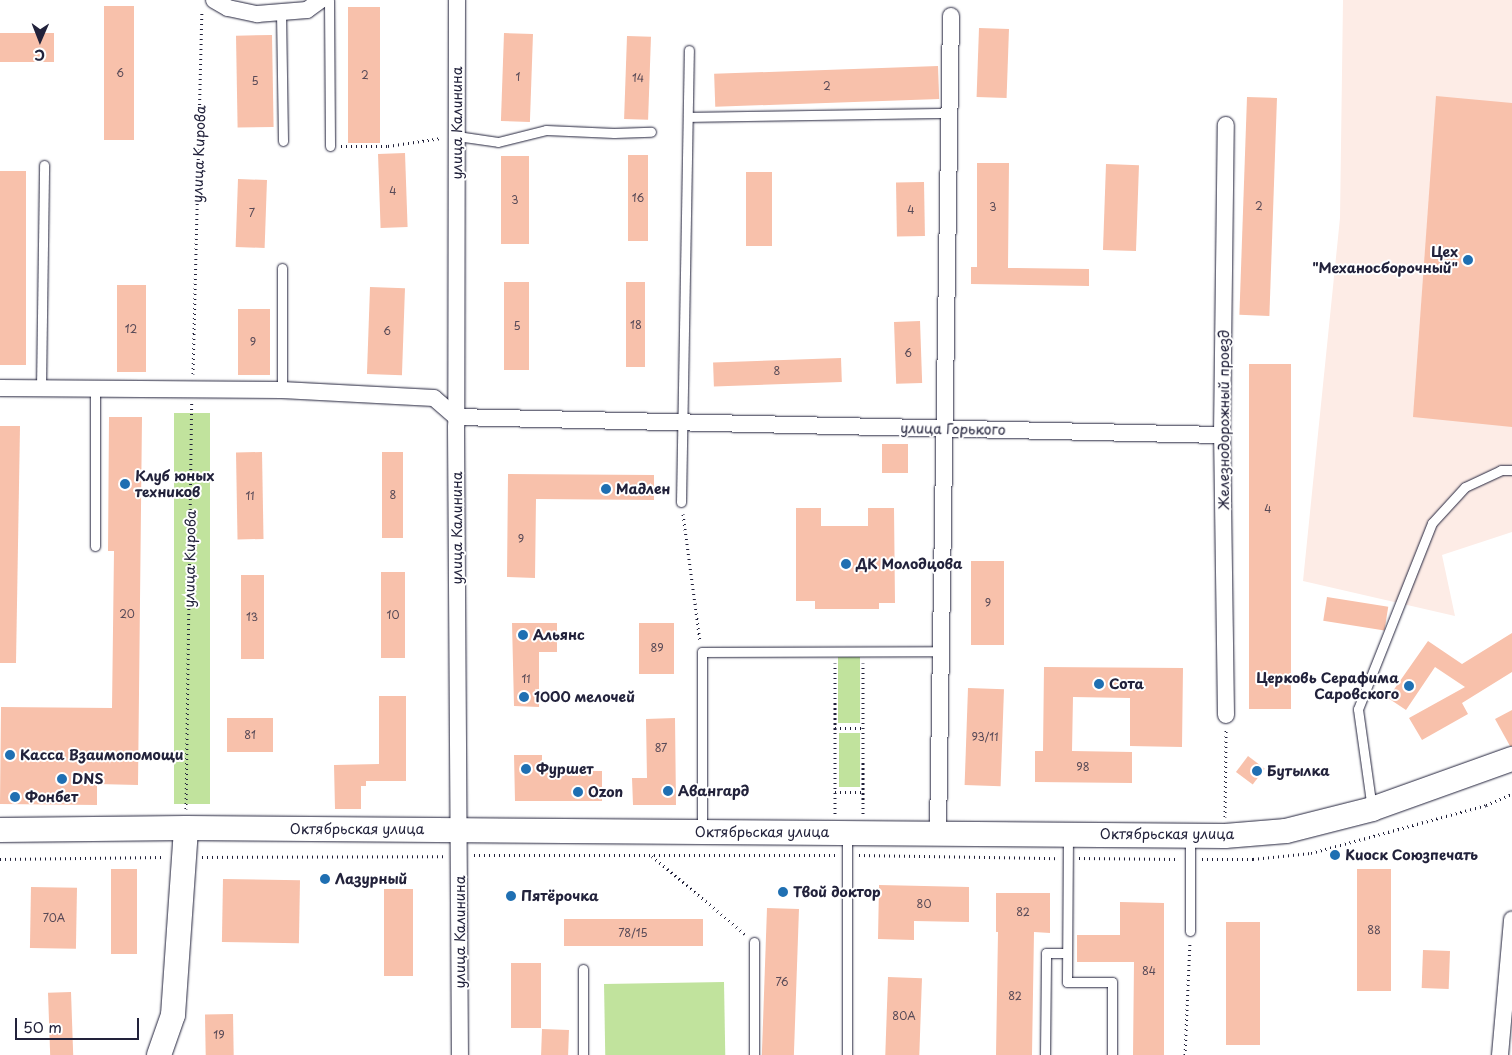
<!DOCTYPE html>
<html>
<head>
<meta charset="utf-8">
<style>
	body { margin:0 }
	#map { position:relative; width:1512px; height:1055px; overflow:hidden; background:#fff; font-family:"Playpen Sans",sans-serif }
	div>[style] { position:absolute }
	.built>* { inset:0; background:#fdece6 }
	.green>* { inset:0; background:#c1e39d; transform-origin:0 0 }
	.building>* { inset:0; background:#f8c1ab; transform-origin:0 0 }
	.path>* { height:3px; margin-top:-1.5px; transform-origin:0; background:repeating-linear-gradient(90deg,#22223b 0 1px,transparent 0 5px) }
	.roads { filter:drop-shadow(0 0 1px #22223b) drop-shadow(0 0 1px #22223b) }
	.service>* { height:9px; margin:-4.5px; padding:0 4.5px; transform-origin:4.5px; border-radius:4.5px; background:#fff }
	.minor>* { height:16px; margin:-8px; padding:0 8px; transform-origin:8px; border-radius:8px; background:#fff }
	.secondary>* { height:24px; margin:-12px; padding:0 12px; transform-origin:12px; border-radius:12px; background:#fff }
	.dots>* { width:14px; height:14px; translate:-50% -50%; box-sizing:border-box; border:2px solid #fff; border-radius:50% }
	span { translate:-50% -50%; white-space:nowrap; text-align:center; line-height:1.15; -webkit-text-stroke:4px #fff; paint-order:stroke }
	.number-label { font-size:11px; color:#584a57 }
	.number-label span { -webkit-text-stroke-width:0 }
	.street-label { font-size:14px; color:#22223b }
	.poi-label { font-size:14px; color:#22223b; font-weight:700 }
	.right { translate:-100% -50%; text-align:right }
	.left { translate:0 -50%; text-align:left }
	.north { position:absolute; left:15px; top:15px; width:50px; height:50px; -webkit-text-stroke:4px #fff; paint-order:stroke; rotate:181deg; font-size:14px; font-weight:700; line-height:20px; text-align:center; color:#22223b }
	.north::after { content:''; display:block; margin:auto; width:18px; height:22px; background:#22223b; clip-path:polygon(50% 0,100% 100%,50% 72%,0 100%) }
	.scale { position:absolute; left:15px; top:1018px; width:124px; height:22px; box-sizing:border-box; border:2px solid #22223b; border-top:0; padding-left:6px; font-size:15px; line-height:18px; white-space:nowrap; color:#22223b; -webkit-text-stroke:4px #fff; paint-order:stroke }
</style>
</head>
<body>
<div id="map">
	<div class="built">
		<i style="clip-path:polygon(1343px 0,1512px 0,1512px 532px,1442px 555px,1455px 616px,1303px 581px,1340px 218px)"></i>
	</div>
	<div class="green">
		<i style="left:174px;top:413px;width:36px;height:391px"></i>
		<i style="left:838px;top:657px;width:22px;height:66px"></i>
		<i style="left:839px;top:733px;width:21px;height:54px"></i>
		<i style="left:724px;top:982px;width:73px;height:120px;rotate:89deg"></i>
	</div>
	<div class="building">
		<i style="left:104px;top:6px;width:30px;height:134px"></i>
		<i style="left:348px;top:7px;width:32px;height:136px"></i>
		<i style="left:979px;top:28px;width:30px;height:69px;rotate:2deg"></i>
		<i style="left:54px;top:33px;width:29px;height:54px;rotate:90deg"></i>
		<i style="left:504px;top:33px;width:29px;height:88px;rotate:2deg"></i>
		<i style="left:272px;top:35px;width:92px;height:36px;rotate:89deg"></i>
		<i style="left:627px;top:36px;width:24px;height:83px;rotate:2deg"></i>
		<i style="left:938px;top:66px;width:33px;height:224px;rotate:88deg"></i>
		<i style="clip-path:polygon(1436px 96px,1512px 103px,1512px 427px,1413px 417px)"></i>
		<i style="left:1247px;top:97px;width:30px;height:218px;rotate:2deg"></i>
		<i style="left:405px;top:153px;width:74px;height:27px;rotate:88deg"></i>
		<i style="left:628px;top:155px;width:20px;height:86px"></i>
		<i style="left:501px;top:156px;width:28px;height:88px"></i>
		<i style="clip-path:polygon(977px 163px,1009px 163px,1008px 268px,1089px 269px,1089px 286px,971px 284px,971px 267px,977px 267px)"></i>
		<i style="left:1106px;top:164px;width:33px;height:86px;rotate:2deg"></i>
		<i style="left:0;top:171px;width:26px;height:194px"></i>
		<i style="left:746px;top:172px;width:26px;height:74px"></i>
		<i style="left:238px;top:179px;width:29px;height:68px;rotate:2deg"></i>
		<i style="left:924px;top:182px;width:54px;height:28px;rotate:89deg"></i>
		<i style="left:504px;top:282px;width:25px;height:88px"></i>
		<i style="left:626px;top:282px;width:19px;height:85px"></i>
		<i style="left:117px;top:285px;width:29px;height:87px"></i>
		<i style="left:370px;top:287px;width:35px;height:87px;rotate:2deg"></i>
		<i style="left:238px;top:309px;width:32px;height:66px"></i>
		<i style="left:920px;top:321px;width:62px;height:26px;rotate:88deg"></i>
		<i style="left:841px;top:358px;width:24px;height:128px;rotate:88deg"></i>
		<i style="left:1249px;top:364px;width:42px;height:345px"></i>
		<i style="clip-path:polygon(109px 417px,142px 417px,138px 785px,97px 784px,97px 805px,0 804px,1px 707px,112px 708px,114px 551px,108px 551px)"></i>
		<i style="clip-path:polygon(0 426px,20px 426px,16px 663px,0 663px)"></i>
		<i style="left:882px;top:444px;width:26px;height:29px"></i>
		<i style="left:262px;top:452px;width:87px;height:26px;rotate:89deg"></i>
		<i style="left:382px;top:452px;width:21px;height:86px"></i>
		<i style="clip-path:polygon(508px 474px,654px 475px,654px 500px,536px 499px,535px 578px,507px 577px)"></i>
		<i style="clip-path:polygon(796px 508px,821px 508px,821px 526px,868px 526px,868px 508px,894px 508px,895px 603px,879px 603px,879px 609px,815px 609px,815px 601px,796px 601px)"></i>
		<i style="left:971px;top:561px;width:33px;height:84px"></i>
		<i style="left:381px;top:572px;width:24px;height:86px"></i>
		<i style="left:241px;top:575px;width:23px;height:84px"></i>
		<i style="left:1327px;top:597px;width:62px;height:24px;rotate:9deg"></i>
		<i style="clip-path:polygon(512px 623px,557px 623px,557px 652px,539px 652px,539px 707px,514px 706px)"></i>
		<i style="left:639px;top:623px;width:35px;height:51px"></i>
		<i style="clip-path:polygon(1512px 633px,1512px 672px,1462px 703px,1468px 714px,1422px 740px,1409px 718px,1465px 687px,1435px 667px,1406px 710px,1388px 698px,1428px 641px,1462px 664px)"></i>
		<i style="clip-path:polygon(1044px 667px,1183px 668px,1182px 747px,1130px 746px,1130px 698px,1073px 697px,1072px 751px,1132px 752px,1132px 783px,1035px 782px,1035px 751px,1043px 751px)"></i>
		<i style="left:968px;top:688px;width:36px;height:97px;rotate:2deg"></i>
		<i style="clip-path:polygon(379px 696px,406px 696px,406px 781px,366px 781px,366px 786px,361px 786px,361px 809px,335px 809px,334px 765px,379px 764px)"></i>
		<i style="clip-path:polygon(1512px 710px,1512px 746px,1510px 746px,1495px 719px)"></i>
		<i style="left:227px;top:718px;width:46px;height:34px"></i>
		<i style="clip-path:polygon(675px 718px,676px 805px,633px 805px,632px 778px,647px 778px,646px 719px)"></i>
		<i style="clip-path:polygon(514px 755px,542px 755px,542px 771px,602px 771px,602px 801px,515px 801px)"></i>
		<i style="left:1248px;top:756px;width:21px;height:20px;rotate:37deg"></i>
		<i style="left:111px;top:869px;width:26px;height:85px"></i>
		<i style="left:1357px;top:869px;width:34px;height:122px"></i>
		<i style="left:223px;top:879px;width:77px;height:63px;rotate:1deg"></i>
		<i style="clip-path:polygon(879px 885px,969px 887px,969px 922px,914px 921px,914px 940px,878px 939px)"></i>
		<i style="left:31px;top:887px;width:46px;height:61px;rotate:1deg"></i>
		<i style="left:384px;top:889px;width:29px;height:87px"></i>
		<i style="clip-path:polygon(996px 893px,1050px 893px,1050px 933px,1034px 932px,1032px 1055px,996px 1055px,998px 932px,996px 932px)"></i>
		<i style="clip-path:polygon(1120px 902px,1164px 903px,1164px 1055px,1133px 1055px,1134px 962px,1077px 962px,1077px 935px,1120px 935px)"></i>
		<i style="left:767px;top:908px;width:32px;height:147px;rotate:2deg"></i>
		<i style="left:564px;top:919px;width:139px;height:27px"></i>
		<i style="left:1226px;top:922px;width:34px;height:123px"></i>
		<i style="left:1423px;top:950px;width:27px;height:38px;rotate:2deg"></i>
		<i style="left:511px;top:963px;width:30px;height:65px"></i>
		<i style="left:888px;top:977px;width:34px;height:78px;rotate:2deg"></i>
		<i style="left:71px;top:992px;width:63px;height:23px;rotate:88deg"></i>
		<i style="left:233px;top:1014px;width:41px;height:28px;rotate:89deg"></i>
		<i style="left:542px;top:1029px;width:27px;height:26px;rotate:2deg"></i>
	</div>
	<div class="path">
		<i style="left:341px;top:146px;width:47px"></i>
		<i style="left:388px;top:146px;width:54px;rotate:-8.6deg"></i>
		<i style="left:193px;top:374px;width:363px;rotate:-88.6deg"></i>
		<i style="left:683px;top:514px;width:128px;rotate:82.4deg"></i>
		<i style="left:835px;top:663px;width:151px;rotate:90deg"></i>
		<i style="left:835px;top:728px;width:28px"></i>
		<i style="left:835px;top:792px;width:28px"></i>
		<i style="left:186px;top:809px;width:406px;rotate:-89.2deg"></i>
		<i style="left:863px;top:814px;width:151px;rotate:-90deg"></i>
		<i style="left:1225px;top:817px;width:87px;rotate:-89.3deg"></i>
		<i style="left:474px;top:855px;width:361px"></i>
		<i style="left:859px;top:855px;width:199px;rotate:0.9deg"></i>
		<i style="left:652px;top:856px;width:121px;rotate:40deg"></i>
		<i style="left:202px;top:857px;width:241px;rotate:-0.2deg"></i>
		<i style="left:1079px;top:858px;width:99px;rotate:0.6deg"></i>
		<i style="left:0;top:859px;width:165px;rotate:-0.7deg"></i>
		<i style="left:1202px;top:859px;width:51px"></i>
		<i style="left:1253px;top:859px;width:58px;rotate:-5.9deg"></i>
		<i style="left:1311px;top:853px;width:181px;rotate:-15.3deg"></i>
		<i style="left:1486px;top:805px;width:28px;rotate:-23deg"></i>
		<i style="left:1185px;top:1055px;width:114px;rotate:-87.5deg"></i>
	</div>
	<div class="roads">
		<div class="service">
			<i style="left:329px;top:0;width:146px;rotate:89.6deg"></i>
			<i style="left:281px;top:12px;width:129px;rotate:89.1deg"></i>
			<i style="left:688px;top:117px;width:262px;rotate:-0.9deg"></i>
			<i style="left:457px;top:136px;width:41px;rotate:8.3deg"></i>
			<i style="left:498px;top:142px;width:49px;rotate:-14deg"></i>
			<i style="left:546px;top:130px;width:68px;rotate:2.5deg"></i>
			<i style="left:614px;top:133px;width:37px;rotate:-2deg"></i>
			<i style="left:41px;top:388px;width:223px;rotate:-89.2deg"></i>
			<i style="left:282px;top:390px;width:122px;rotate:-90deg"></i>
			<i style="left:681px;top:502px;width:452px;rotate:-89deg"></i>
			<i style="left:95px;top:546px;width:157px;rotate:-90deg"></i>
			<i style="left:1372px;top:809px;width:101px;rotate:-98deg"></i>
			<i style="left:1358px;top:709px;width:200px;rotate:-68.3deg"></i>
			<i style="left:1432px;top:523px;width:49px;rotate:-47.5deg"></i>
			<i style="left:1465px;top:487px;width:40px;rotate:-25deg"></i>
			<i style="left:1501px;top:470px;width:11px"></i>
			<i style="left:702px;top:831px;width:179px;rotate:-90deg"></i>
			<i style="left:702px;top:652px;width:239px;rotate:-0.2deg"></i>
			<i style="left:847px;top:833px;width:222px;rotate:90deg"></i>
			<i style="left:1068px;top:835px;width:147px;rotate:90.4deg"></i>
			<i style="left:1067px;top:982px;width:45px"></i>
			<i style="left:1112px;top:982px;width:73px;rotate:90deg"></i>
			<i style="left:1190px;top:931px;width:93px;rotate:-90deg"></i>
			<i style="left:754px;top:942px;width:113px;rotate:90deg"></i>
			<i style="left:583px;top:1055px;width:86px;rotate:-90deg"></i>
			<i style="left:1045px;top:1055px;width:102px;rotate:-89.4deg"></i>
			<i style="left:1046px;top:953px;width:21px"></i>
		</div>
		<div class="minor">
			<i style="left:214px;top:0;width:16px;rotate:30deg"></i>
			<i style="left:228px;top:8px;width:30px;rotate:12deg"></i>
			<i style="left:257px;top:14px;width:50px;rotate:-4.6deg"></i>
			<i style="left:307px;top:10px;width:17px;rotate:-36deg"></i>
			<i style="left:457px;top:0;width:426px;rotate:90.1deg"></i>
			<i style="left:456px;top:426px;width:629px;rotate:89.64deg"></i>
			<i style="left:0;top:388px;width:282px;rotate:0.4deg"></i>
			<i style="left:282px;top:390px;width:152px;rotate:3deg"></i>
			<i style="left:434px;top:398px;width:29px;rotate:41deg"></i>
			<i style="left:456px;top:417px;width:766px;rotate:1.35deg"></i>
			<i style="left:1226px;top:715px;width:280px;rotate:-90.8deg"></i>
			<i style="left:1222px;top:435px;width:310px;rotate:-89.3deg"></i>
			<i style="left:938px;top:833px;width:817px;rotate:-89.09deg"></i>
			<i style="left:1500px;top:1055px;width:136px;rotate:-84.9deg"></i>
		</div>
		<div class="secondary">
			<i style="left:0;top:830px;width:186px;rotate:-0.6deg"></i>
			<i style="left:186px;top:828px;width:1039px;rotate:0.44deg"></i>
			<i style="left:1225px;top:836px;width:61px;rotate:-4.7deg"></i>
			<i style="left:1286px;top:831px;width:89px;rotate:-14.3deg"></i>
			<i style="left:1372px;top:809px;width:149px;rotate:-19.7deg"></i>
			<i style="left:159px;top:1055px;width:42px;rotate:-70.7deg"></i>
			<i style="left:173px;top:1015px;width:187px;rotate:-86deg"></i>
		</div>
	</div>
	<div class="dots">
		<i style="left:1468px;top:260px;background:#1f6fb2"></i>
		<i style="left:125px;top:484px;background:#1f6fb2"></i>
		<i style="left:606px;top:489px;background:#1f6fb2"></i>
		<i style="left:846px;top:564px;background:#1f6fb2"></i>
		<i style="left:523px;top:635px;background:#1f6fb2"></i>
		<i style="left:1099px;top:684px;background:#1f6fb2"></i>
		<i style="left:1409px;top:686px;background:#1f6fb2"></i>
		<i style="left:524px;top:697px;background:#1f6fb2"></i>
		<i style="left:10px;top:755px;background:#1f6fb2"></i>
		<i style="left:526px;top:769px;background:#1f6fb2"></i>
		<i style="left:1257px;top:771px;background:#1f6fb2"></i>
		<i style="left:62px;top:779px;background:#1f6fb2"></i>
		<i style="left:668px;top:791px;background:#1f6fb2"></i>
		<i style="left:578px;top:792px;background:#1f6fb2"></i>
		<i style="left:15px;top:797px;background:#1f6fb2"></i>
		<i style="left:1335px;top:855px;background:#1f6fb2"></i>
		<i style="left:325px;top:879px;background:#1f6fb2"></i>
		<i style="left:783px;top:892px;background:#1f6fb2"></i>
		<i style="left:511px;top:896px;background:#1f6fb2"></i>
	</div>
	<div class="number-label">
		<span style="left:120px;top:73px">6</span>
		<span style="left:365px;top:75px">2</span>
		<span style="left:518px;top:77px">1</span>
		<span style="left:638px;top:78px">14</span>
		<span style="left:255px;top:81px">5</span>
		<span style="left:827px;top:86px">2</span>
		<span style="left:393px;top:191px">4</span>
		<span style="left:638px;top:198px">16</span>
		<span style="left:515px;top:200px">3</span>
		<span style="left:1259px;top:206px">2</span>
		<span style="left:993px;top:207px">3</span>
		<span style="left:911px;top:210px">4</span>
		<span style="left:252px;top:213px">7</span>
		<span style="left:636px;top:325px">18</span>
		<span style="left:517px;top:326px">5</span>
		<span style="left:131px;top:329px">12</span>
		<span style="left:387px;top:331px">6</span>
		<span style="left:253px;top:342px">9</span>
		<span style="left:908px;top:353px">6</span>
		<span style="left:777px;top:371px">8</span>
		<span style="left:393px;top:495px">8</span>
		<span style="left:250px;top:496px">11</span>
		<span style="left:1268px;top:509px">4</span>
		<span style="left:521px;top:539px">9</span>
		<span style="left:988px;top:603px">9</span>
		<span style="left:127px;top:614px">20</span>
		<span style="left:393px;top:615px">10</span>
		<span style="left:252px;top:617px">13</span>
		<span style="left:657px;top:648px">89</span>
		<span style="left:526px;top:679px">11</span>
		<span style="left:250px;top:735px">81</span>
		<span style="left:985px;top:737px">93/11</span>
		<span style="left:661px;top:748px">87</span>
		<span style="left:1083px;top:767px">98</span>
		<span style="left:924px;top:904px">80</span>
		<span style="left:1023px;top:912px">82</span>
		<span style="left:54px;top:918px">70А</span>
		<span style="left:1374px;top:930px">88</span>
		<span style="left:633px;top:933px">78/15</span>
		<span style="left:1149px;top:971px">84</span>
		<span style="left:782px;top:982px">76</span>
		<span style="left:1015px;top:996px">82</span>
		<span style="left:904px;top:1016px">80А</span>
		<span style="left:219px;top:1035px">19</span>
	</div>
	<div class="street-label">
		<span style="left:457px;top:123px;rotate:-90deg">улица Калинина</span>
		<span style="left:199px;top:154px;rotate:-88deg">улица Кирова</span>
		<span style="left:1224px;top:420px;rotate:-90deg">Железнодорожный проезд</span>
		<span style="left:953px;top:429px;rotate:1deg">улица Горького</span>
		<span style="left:457px;top:528px;rotate:-90deg">улица Калинина</span>
		<span style="left:190px;top:559px;rotate:-89deg">улица Кирова</span>
		<span style="left:357px;top:829px">Октябрьская улица</span>
		<span style="left:762px;top:832px">Октябрьская улица</span>
		<span style="left:1167px;top:834px">Октябрьская улица</span>
		<span style="left:460px;top:932px;rotate:-90deg">улица Калинина</span>
	</div>
	<div class="poi-label">
		<span class="right" style="left:1458px;top:260px">Цех<br>"Механосборочный"</span>
		<span class="left" style="left:135px;top:484px">Клуб юных<br>техников</span>
		<span class="left" style="left:616px;top:489px">Мадлен</span>
		<span class="left" style="left:856px;top:564px">ДК Молодцова</span>
		<span class="left" style="left:533px;top:635px">Альянс</span>
		<span class="right" style="left:1399px;top:686px">Церковь Серафима<br>Саровского</span>
		<span class="left" style="left:1109px;top:684px">Сота</span>
		<span class="left" style="left:534px;top:697px">1000 мелочей</span>
		<span class="left" style="left:20px;top:755px">Касса Взаимопомощи</span>
		<span class="left" style="left:536px;top:769px">Фуршет</span>
		<span class="left" style="left:1267px;top:771px">Бутылка</span>
		<span class="left" style="left:72px;top:779px">DNS</span>
		<span class="left" style="left:678px;top:791px">Авангард</span>
		<span class="left" style="left:588px;top:792px">Ozon</span>
		<span class="left" style="left:25px;top:797px">Фонбет</span>
		<span class="left" style="left:1345px;top:855px">Киоск Союзпечать</span>
		<span class="left" style="left:335px;top:879px">Лазурный</span>
		<span class="left" style="left:793px;top:892px">Твой доктор</span>
		<span class="left" style="left:521px;top:896px">Пятёрочка</span>
	</div>
	<div class="north">С</div>
	<div class="scale">50 m</div>
</div>
</body>
</html>
